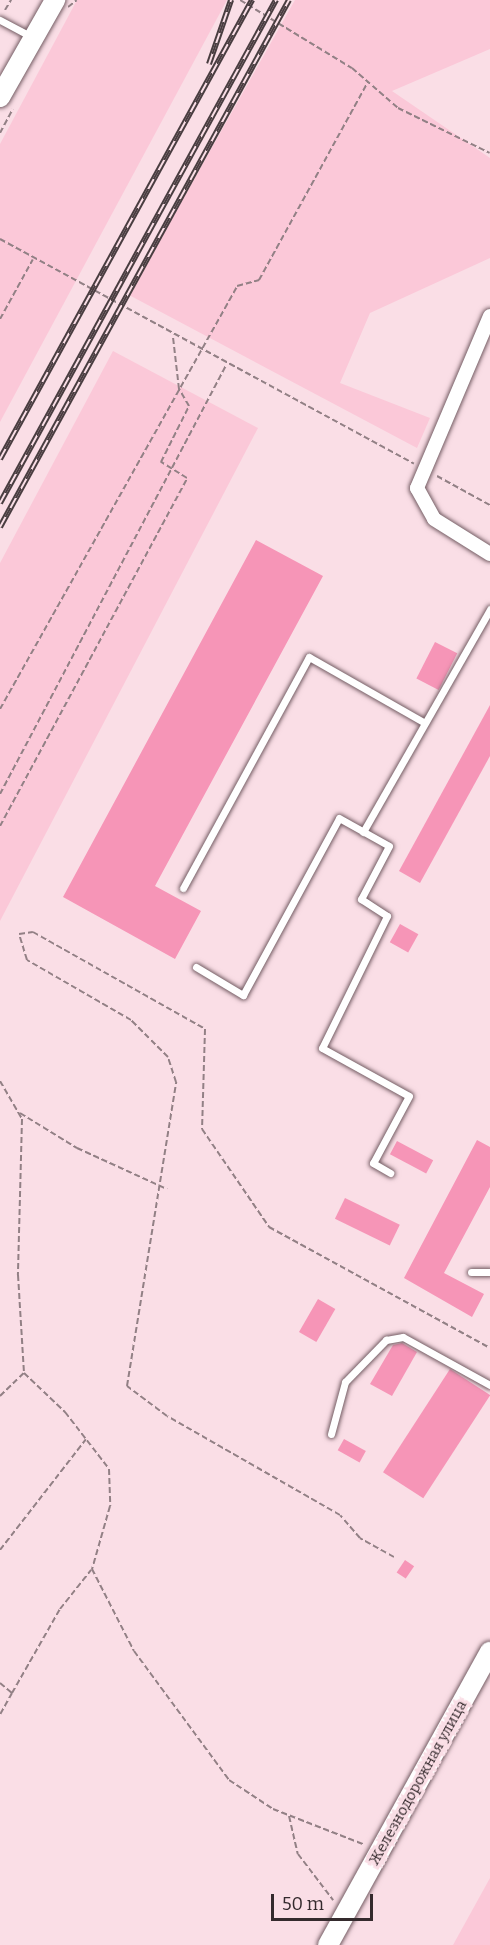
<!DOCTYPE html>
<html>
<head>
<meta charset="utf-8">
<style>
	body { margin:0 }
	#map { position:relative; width:490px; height:1945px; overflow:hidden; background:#fadee6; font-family:Bitter,serif }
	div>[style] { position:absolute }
	.green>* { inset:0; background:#fbc8d8 }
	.building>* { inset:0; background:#f695b7; transform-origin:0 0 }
	.path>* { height:2px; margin-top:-1px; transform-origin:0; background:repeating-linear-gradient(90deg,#928085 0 6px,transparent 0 9px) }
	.roads { filter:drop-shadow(0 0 2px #745d64) drop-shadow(0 0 2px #745d64) }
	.lane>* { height:7px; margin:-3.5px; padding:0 3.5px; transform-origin:3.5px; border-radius:3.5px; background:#fff }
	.street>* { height:14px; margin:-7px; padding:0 7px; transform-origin:7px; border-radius:7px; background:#fff }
	.secondary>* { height:20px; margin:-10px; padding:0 10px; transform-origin:10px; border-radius:10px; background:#fff }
	.rail>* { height:6px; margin-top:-3px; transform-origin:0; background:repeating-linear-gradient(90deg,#fadee6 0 11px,#493d40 0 22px); box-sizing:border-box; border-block:2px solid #493d40 }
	span { translate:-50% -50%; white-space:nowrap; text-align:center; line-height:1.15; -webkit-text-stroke:6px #fadee6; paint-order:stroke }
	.street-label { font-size:15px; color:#342a2d }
	.scale { position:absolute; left:271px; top:1894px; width:102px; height:27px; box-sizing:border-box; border:3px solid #342a2d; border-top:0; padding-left:8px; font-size:18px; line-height:21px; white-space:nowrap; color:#342a2d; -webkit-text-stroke:4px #fadee6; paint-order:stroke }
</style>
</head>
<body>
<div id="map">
	<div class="green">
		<i style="clip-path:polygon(77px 0,227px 0,0 422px,0 144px)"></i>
		<i style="clip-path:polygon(295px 0,490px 0,490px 49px,392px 91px,490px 158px,490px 258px,370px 313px,340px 383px,430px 418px,417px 448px,129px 295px)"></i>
		<i style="clip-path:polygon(113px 351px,258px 428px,0 921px,0 563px)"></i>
		<i style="clip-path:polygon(490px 1878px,490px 1945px,453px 1945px)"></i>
	</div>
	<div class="building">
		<i style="clip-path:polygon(256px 540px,323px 576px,155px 886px,201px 911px,175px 959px,63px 897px)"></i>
		<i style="left:435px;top:642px;width:25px;height:41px;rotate:27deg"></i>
		<i style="clip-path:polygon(490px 705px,490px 756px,420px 883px,399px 871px)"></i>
		<i style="left:400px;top:924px;width:21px;height:21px;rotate:29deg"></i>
		<i style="clip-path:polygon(477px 1140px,490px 1147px,490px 1187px,444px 1273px,484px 1294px,472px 1317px,404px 1278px)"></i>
		<i style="left:397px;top:1141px;width:41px;height:15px;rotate:28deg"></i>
		<i style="left:345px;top:1198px;width:61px;height:23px;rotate:26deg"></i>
		<i style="left:318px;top:1299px;width:20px;height:38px;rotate:30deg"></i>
		<i style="clip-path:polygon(402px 1343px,417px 1352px,392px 1396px,370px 1384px,393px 1345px)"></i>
		<i style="left:450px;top:1369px;width:48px;height:123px;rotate:33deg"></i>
		<i style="left:344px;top:1439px;width:25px;height:13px;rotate:29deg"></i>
		<i style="left:405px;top:1560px;width:11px;height:15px;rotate:34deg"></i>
	</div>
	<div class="path">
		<i style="left:240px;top:0;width:131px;rotate:31.3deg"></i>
		<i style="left:352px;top:68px;width:61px;rotate:41deg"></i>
		<i style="left:398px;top:108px;width:102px;rotate:26.1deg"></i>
		<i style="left:68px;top:7px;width:11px;rotate:-38deg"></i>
		<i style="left:5px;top:10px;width:12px;rotate:-59deg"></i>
		<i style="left:0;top:133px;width:27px;rotate:-62deg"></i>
		<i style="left:0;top:239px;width:471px;rotate:28.5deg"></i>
		<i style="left:0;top:319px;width:68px;rotate:-61.2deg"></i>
		<i style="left:437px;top:476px;width:60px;rotate:28.7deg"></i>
		<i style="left:0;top:709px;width:485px;rotate:-60.7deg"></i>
		<i style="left:237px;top:286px;width:23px;rotate:-15deg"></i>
		<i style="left:259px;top:280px;width:226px;rotate:-61.2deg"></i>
		<i style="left:0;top:794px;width:485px;rotate:-62.2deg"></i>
		<i style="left:0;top:826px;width:395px;rotate:-61.7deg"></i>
		<i style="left:187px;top:478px;width:31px;rotate:-148deg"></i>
		<i style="left:161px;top:462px;width:63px;rotate:-63.4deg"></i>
		<i style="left:189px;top:406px;width:20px;rotate:-120deg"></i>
		<i style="left:179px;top:389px;width:52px;rotate:-96.6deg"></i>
		<i style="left:0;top:1081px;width:44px;rotate:59.9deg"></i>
		<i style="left:22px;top:1119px;width:156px;rotate:91.5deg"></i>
		<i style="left:18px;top:1275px;width:98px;rotate:86.5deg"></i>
		<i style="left:24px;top:1373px;width:57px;rotate:43.6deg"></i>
		<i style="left:65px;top:1412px;width:72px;rotate:52.3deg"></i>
		<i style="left:109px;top:1469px;width:37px;rotate:88deg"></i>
		<i style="left:110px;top:1506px;width:66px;rotate:105.9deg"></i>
		<i style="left:92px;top:1569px;width:92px;rotate:62.9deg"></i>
		<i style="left:134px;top:1651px;width:160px;rotate:53.6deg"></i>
		<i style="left:229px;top:1780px;width:53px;rotate:33.4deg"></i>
		<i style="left:273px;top:1809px;width:97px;rotate:21.3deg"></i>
		<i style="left:20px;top:1113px;width:67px;rotate:31.6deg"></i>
		<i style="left:77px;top:1148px;width:99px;rotate:24.5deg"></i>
		<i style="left:0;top:1396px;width:33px;rotate:-44deg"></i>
		<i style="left:0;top:1550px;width:140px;rotate:-52.2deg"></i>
		<i style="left:394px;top:1557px;width:39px;rotate:-151deg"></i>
		<i style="left:360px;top:1538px;width:30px;rotate:-131deg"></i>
		<i style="left:340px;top:1515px;width:199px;rotate:-150.2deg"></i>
		<i style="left:167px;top:1416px;width:50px;rotate:-143.1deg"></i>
		<i style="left:127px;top:1386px;width:308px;rotate:-80.8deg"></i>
		<i style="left:176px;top:1082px;width:26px;rotate:-108deg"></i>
		<i style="left:168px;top:1057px;width:52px;rotate:-135deg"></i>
		<i style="left:131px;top:1020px;width:120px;rotate:-150deg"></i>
		<i style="left:27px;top:960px;width:27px;rotate:-107deg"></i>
		<i style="left:19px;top:934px;width:14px;rotate:-8deg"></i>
		<i style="left:33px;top:932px;width:197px;rotate:29.4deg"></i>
		<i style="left:205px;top:1029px;width:100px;rotate:91.7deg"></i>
		<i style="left:202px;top:1129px;width:119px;rotate:55.6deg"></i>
		<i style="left:269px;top:1227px;width:252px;rotate:28.7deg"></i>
		<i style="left:0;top:1683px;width:16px;rotate:40deg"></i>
		<i style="left:12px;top:1693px;width:25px;rotate:119deg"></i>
		<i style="left:12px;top:1693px;width:97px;rotate:-60.3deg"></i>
		<i style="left:60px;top:1609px;width:50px;rotate:-51.5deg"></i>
		<i style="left:289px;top:1816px;width:39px;rotate:77deg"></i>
		<i style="left:298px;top:1854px;width:58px;rotate:52.7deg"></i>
	</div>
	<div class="roads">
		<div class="lane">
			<i style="left:0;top:20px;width:36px;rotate:28deg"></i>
			<i style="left:363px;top:832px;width:257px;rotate:-60.3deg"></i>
			<i style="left:183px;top:888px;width:263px;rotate:-61.4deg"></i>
			<i style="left:309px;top:657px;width:133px;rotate:29.6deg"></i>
			<i style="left:196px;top:967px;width:55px;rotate:30.8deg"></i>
			<i style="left:243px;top:995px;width:201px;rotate:-61.5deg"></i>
			<i style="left:339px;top:818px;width:57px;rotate:29.2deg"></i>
			<i style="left:389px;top:846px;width:60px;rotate:117.8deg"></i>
			<i style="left:361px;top:899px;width:31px;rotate:33deg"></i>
			<i style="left:387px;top:916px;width:147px;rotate:116.2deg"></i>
			<i style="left:322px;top:1048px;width:99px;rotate:28.9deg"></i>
			<i style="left:409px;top:1096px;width:76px;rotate:118.2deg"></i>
			<i style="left:373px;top:1163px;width:20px;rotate:30deg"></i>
			<i style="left:471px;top:1272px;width:19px"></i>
			<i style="left:331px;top:1434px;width:54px;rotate:-74.9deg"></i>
			<i style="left:345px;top:1382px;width:59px;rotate:-45.7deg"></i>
			<i style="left:386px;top:1340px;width:17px;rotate:-10deg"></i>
			<i style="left:403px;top:1337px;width:99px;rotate:28.9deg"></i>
		</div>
		<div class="street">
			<i style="left:490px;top:316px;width:187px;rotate:113deg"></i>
			<i style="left:417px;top:488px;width:35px;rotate:61deg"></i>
			<i style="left:434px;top:519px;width:66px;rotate:32deg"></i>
		</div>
		<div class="secondary">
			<i style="left:0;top:97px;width:112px;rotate:-60.4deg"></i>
			<i style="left:328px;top:1945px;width:335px;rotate:-61.1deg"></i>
		</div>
	</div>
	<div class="rail">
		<i style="left:209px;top:64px;width:68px;rotate:-71deg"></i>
		<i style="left:0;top:459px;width:524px;rotate:-61.23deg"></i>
		<i style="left:0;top:503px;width:574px;rotate:-61.25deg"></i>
		<i style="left:0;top:527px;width:601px;rotate:-61.26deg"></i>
	</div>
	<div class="street-label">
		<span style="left:418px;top:1783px;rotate:-61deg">Железнодорожная улица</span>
	</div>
	<div class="scale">50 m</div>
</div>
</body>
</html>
